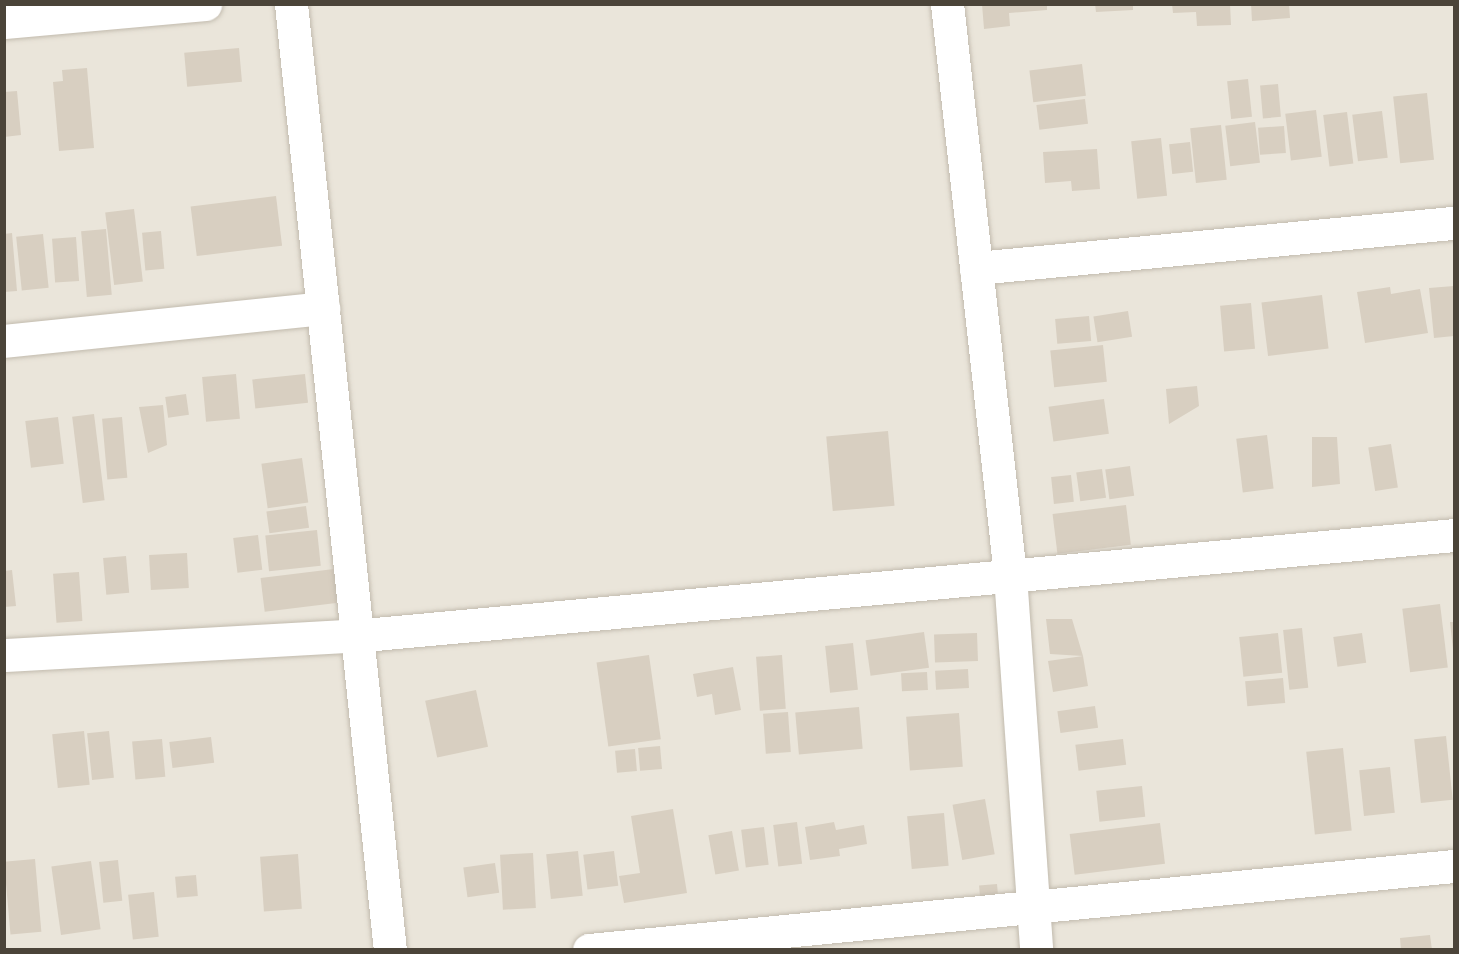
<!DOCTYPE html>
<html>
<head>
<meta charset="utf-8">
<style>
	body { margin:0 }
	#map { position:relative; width:1459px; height:954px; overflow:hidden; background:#f6f3ec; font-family:"Space Grotesk",sans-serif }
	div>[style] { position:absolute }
	.residential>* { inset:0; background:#eae5da; transform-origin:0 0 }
	.building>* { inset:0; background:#d8cfc1; transform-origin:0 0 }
	.roads { filter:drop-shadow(0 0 2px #c2bbae) drop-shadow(0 0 2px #c2bbae) }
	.minor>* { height:33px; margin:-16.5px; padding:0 16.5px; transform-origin:16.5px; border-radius:16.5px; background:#fff }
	span { translate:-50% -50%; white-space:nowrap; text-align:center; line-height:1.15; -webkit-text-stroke:6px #fff; paint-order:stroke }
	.frame { position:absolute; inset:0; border:6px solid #4b4439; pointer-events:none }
</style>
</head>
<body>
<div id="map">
	<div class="residential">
		<i style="left:5px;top:5px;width:1449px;height:944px"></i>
	</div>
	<div class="building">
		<i style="clip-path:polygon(982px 4px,1047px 4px,1047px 10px,1009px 13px,1010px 26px,984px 29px)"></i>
		<i style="clip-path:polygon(1095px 4px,1133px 4px,1133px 10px,1096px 12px)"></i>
		<i style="clip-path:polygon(1172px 4px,1230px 4px,1231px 25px,1197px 26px,1196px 12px,1173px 13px)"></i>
		<i style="clip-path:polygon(1251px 4px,1289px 4px,1290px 18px,1252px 21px)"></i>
		<i style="left:239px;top:48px;width:34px;height:55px;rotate:85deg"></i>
		<i style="left:1082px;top:64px;width:32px;height:53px;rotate:83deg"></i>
		<i style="clip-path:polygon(87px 68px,94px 148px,59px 151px,53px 82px,63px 81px,62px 70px)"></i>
		<i style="left:1248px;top:79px;width:38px;height:21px;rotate:84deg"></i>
		<i style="left:1278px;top:84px;width:33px;height:18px;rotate:85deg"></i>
		<i style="clip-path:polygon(17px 91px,21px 135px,4px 137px,4px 92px)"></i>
		<i style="left:1427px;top:93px;width:67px;height:34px;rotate:84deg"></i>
		<i style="left:1085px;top:99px;width:25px;height:49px;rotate:83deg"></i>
		<i style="left:1316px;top:110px;width:47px;height:31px;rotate:83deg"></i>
		<i style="left:1382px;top:111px;width:47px;height:30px;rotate:83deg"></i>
		<i style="left:1347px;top:112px;width:52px;height:24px;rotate:83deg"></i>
		<i style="left:1255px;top:122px;width:41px;height:30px;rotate:83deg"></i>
		<i style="left:1221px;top:125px;width:55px;height:31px;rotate:84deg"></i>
		<i style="left:1284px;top:126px;width:27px;height:26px;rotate:86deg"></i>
		<i style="left:1161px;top:138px;width:58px;height:30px;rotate:84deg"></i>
		<i style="left:1190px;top:142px;width:30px;height:21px;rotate:84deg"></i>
		<i style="clip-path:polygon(1097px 149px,1100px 189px,1072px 191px,1071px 181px,1045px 183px,1043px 152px)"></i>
		<i style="left:276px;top:196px;width:50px;height:86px;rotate:83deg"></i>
		<i style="left:134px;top:209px;width:73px;height:29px;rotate:83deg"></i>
		<i style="left:106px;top:229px;width:66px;height:25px;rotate:85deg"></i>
		<i style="left:161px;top:231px;width:38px;height:19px;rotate:85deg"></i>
		<i style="clip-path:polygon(12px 233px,17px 291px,4px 292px,4px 234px)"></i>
		<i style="left:43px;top:234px;width:54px;height:27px;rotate:84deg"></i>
		<i style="left:76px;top:237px;width:44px;height:24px;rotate:86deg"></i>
		<i style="clip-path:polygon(1454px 286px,1454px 336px,1434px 338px,1429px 288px)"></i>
		<i style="clip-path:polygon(1390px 287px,1391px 294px,1420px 289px,1428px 333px,1365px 343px,1357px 292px)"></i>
		<i style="left:1322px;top:295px;width:54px;height:61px;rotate:83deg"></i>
		<i style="left:1251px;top:303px;width:46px;height:31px;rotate:85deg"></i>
		<i style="left:1128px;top:311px;width:26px;height:35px;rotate:81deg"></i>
		<i style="left:1089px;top:316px;width:25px;height:34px;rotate:85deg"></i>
		<i style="left:1103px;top:345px;width:37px;height:53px;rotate:84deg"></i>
		<i style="left:236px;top:374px;width:45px;height:34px;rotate:85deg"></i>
		<i style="left:305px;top:374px;width:29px;height:53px;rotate:84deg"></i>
		<i style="clip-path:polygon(1197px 386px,1199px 406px,1169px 424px,1166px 389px)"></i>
		<i style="left:186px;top:394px;width:21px;height:21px;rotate:82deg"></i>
		<i style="left:1104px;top:399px;width:35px;height:56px;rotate:82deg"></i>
		<i style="clip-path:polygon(163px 405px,167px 445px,148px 453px,139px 407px)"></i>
		<i style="left:94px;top:414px;width:87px;height:22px;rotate:83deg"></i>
		<i style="left:58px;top:417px;width:47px;height:33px;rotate:83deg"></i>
		<i style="left:122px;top:417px;width:61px;height:20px;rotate:85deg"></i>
		<i style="left:888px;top:431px;width:75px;height:62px;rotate:85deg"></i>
		<i style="left:1267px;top:435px;width:54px;height:31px;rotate:83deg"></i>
		<i style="clip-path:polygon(1312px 437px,1337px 437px,1340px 484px,1312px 487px)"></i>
		<i style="left:1391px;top:444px;width:44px;height:23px;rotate:81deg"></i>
		<i style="left:302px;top:458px;width:45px;height:41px;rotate:82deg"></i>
		<i style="left:1130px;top:466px;width:30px;height:25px;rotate:82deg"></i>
		<i style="left:1102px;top:469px;width:29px;height:26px;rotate:82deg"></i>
		<i style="left:1071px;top:475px;width:27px;height:20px;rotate:84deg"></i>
		<i style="left:1126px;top:505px;width:40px;height:74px;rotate:83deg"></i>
		<i style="left:306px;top:506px;width:22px;height:40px;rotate:82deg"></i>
		<i style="left:317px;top:530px;width:36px;height:52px;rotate:84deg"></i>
		<i style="left:258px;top:535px;width:35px;height:25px;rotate:83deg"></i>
		<i style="left:187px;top:553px;width:35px;height:38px;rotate:87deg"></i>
		<i style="left:126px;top:556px;width:37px;height:23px;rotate:85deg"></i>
		<i style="left:334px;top:569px;width:34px;height:74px;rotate:83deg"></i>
		<i style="clip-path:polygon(12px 570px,16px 606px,4px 607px,4px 571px)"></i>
		<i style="left:79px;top:572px;width:49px;height:26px;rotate:86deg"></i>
		<i style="left:1440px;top:604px;width:64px;height:38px;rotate:83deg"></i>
		<i style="clip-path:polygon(1046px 619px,1072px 619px,1083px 656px,1088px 686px,1053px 692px,1048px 661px,1083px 656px,1050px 654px)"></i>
		<i style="clip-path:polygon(1450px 622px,1454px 622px,1454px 650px,1453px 650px)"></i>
		<i style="left:1302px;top:628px;width:60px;height:19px;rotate:84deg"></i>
		<i style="left:924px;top:632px;width:36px;height:59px;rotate:82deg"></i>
		<i style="left:977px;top:633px;width:28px;height:43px;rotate:88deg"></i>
		<i style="left:1278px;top:633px;width:40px;height:39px;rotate:84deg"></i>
		<i style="left:1362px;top:633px;width:30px;height:29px;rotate:82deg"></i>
		<i style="left:853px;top:643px;width:47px;height:28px;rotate:84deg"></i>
		<i style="left:649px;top:655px;width:85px;height:53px;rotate:82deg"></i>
		<i style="left:782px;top:655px;width:54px;height:26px;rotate:86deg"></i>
		<i style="clip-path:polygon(733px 667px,741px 710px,715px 715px,712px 694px,697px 697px,693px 674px)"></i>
		<i style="left:968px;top:669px;width:19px;height:33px;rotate:87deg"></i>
		<i style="left:927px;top:672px;width:18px;height:26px;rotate:87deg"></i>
		<i style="left:1283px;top:678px;width:25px;height:38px;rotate:85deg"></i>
		<i style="left:476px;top:690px;width:58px;height:52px;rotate:78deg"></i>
		<i style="left:1095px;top:706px;width:22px;height:38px;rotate:82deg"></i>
		<i style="left:859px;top:707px;width:42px;height:64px;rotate:85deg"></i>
		<i style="left:788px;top:712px;width:40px;height:25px;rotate:86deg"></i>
		<i style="left:959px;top:713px;width:54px;height:53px;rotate:86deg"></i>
		<i style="left:84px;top:731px;width:54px;height:32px;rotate:84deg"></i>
		<i style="left:109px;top:731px;width:47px;height:22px;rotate:84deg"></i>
		<i style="left:1446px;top:736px;width:64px;height:32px;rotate:84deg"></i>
		<i style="left:211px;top:737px;width:26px;height:42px;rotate:83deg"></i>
		<i style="left:162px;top:739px;width:38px;height:30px;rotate:85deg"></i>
		<i style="left:1123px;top:739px;width:26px;height:48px;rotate:83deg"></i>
		<i style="left:660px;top:746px;width:23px;height:22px;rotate:85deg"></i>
		<i style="left:1343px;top:748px;width:83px;height:37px;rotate:84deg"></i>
		<i style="left:635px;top:749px;width:22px;height:20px;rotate:85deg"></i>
		<i style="left:1390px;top:767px;width:46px;height:31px;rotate:84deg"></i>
		<i style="left:1142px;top:786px;width:31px;height:46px;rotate:84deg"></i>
		<i style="left:985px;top:799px;width:56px;height:33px;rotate:80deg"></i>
		<i style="clip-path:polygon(673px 809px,687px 893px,624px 903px,619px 876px,640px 873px,631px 816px)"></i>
		<i style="left:944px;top:813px;width:53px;height:37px;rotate:85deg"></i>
		<i style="left:797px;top:822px;width:42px;height:24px;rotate:83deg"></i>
		<i style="clip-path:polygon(834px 822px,836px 830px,864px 825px,867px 844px,839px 849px,840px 856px,810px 860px,805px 827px)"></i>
		<i style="left:1160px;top:823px;width:41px;height:91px;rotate:83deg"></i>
		<i style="left:764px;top:827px;width:38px;height:23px;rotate:83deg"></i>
		<i style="left:732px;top:831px;width:40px;height:24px;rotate:80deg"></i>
		<i style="left:578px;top:851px;width:45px;height:32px;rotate:84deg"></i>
		<i style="left:614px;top:851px;width:35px;height:31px;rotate:83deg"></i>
		<i style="left:533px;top:853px;width:55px;height:33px;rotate:87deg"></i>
		<i style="left:298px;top:854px;width:55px;height:38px;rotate:86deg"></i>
		<i style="left:35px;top:859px;width:73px;height:31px;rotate:85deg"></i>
		<i style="left:118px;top:860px;width:41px;height:19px;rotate:84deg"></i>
		<i style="left:91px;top:861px;width:69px;height:40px;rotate:82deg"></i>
		<i style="left:495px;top:863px;width:30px;height:32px;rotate:82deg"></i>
		<i style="left:196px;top:875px;width:21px;height:21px;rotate:85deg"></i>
		<i style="left:997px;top:884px;width:22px;height:18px;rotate:85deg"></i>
		<i style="left:154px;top:892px;width:45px;height:26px;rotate:84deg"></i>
		<i style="clip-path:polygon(1430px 935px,1432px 950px,1401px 950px,1400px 938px)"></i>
	</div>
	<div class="roads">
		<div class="minor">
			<i style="left:291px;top:4px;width:951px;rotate:84.03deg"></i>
			<i style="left:947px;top:4px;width:574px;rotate:83.7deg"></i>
			<i style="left:1010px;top:575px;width:376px;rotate:86deg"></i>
			<i style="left:4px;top:22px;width:202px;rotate:-5.1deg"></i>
			<i style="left:976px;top:268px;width:480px;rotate:-5.4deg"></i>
			<i style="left:4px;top:341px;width:321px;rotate:-5.9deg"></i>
			<i style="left:4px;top:655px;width:361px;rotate:-3.2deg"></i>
			<i style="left:364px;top:635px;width:1095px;rotate:-5.24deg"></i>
			<i style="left:589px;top:950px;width:869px;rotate:-5.55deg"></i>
		</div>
	</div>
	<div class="frame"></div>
</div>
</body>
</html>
